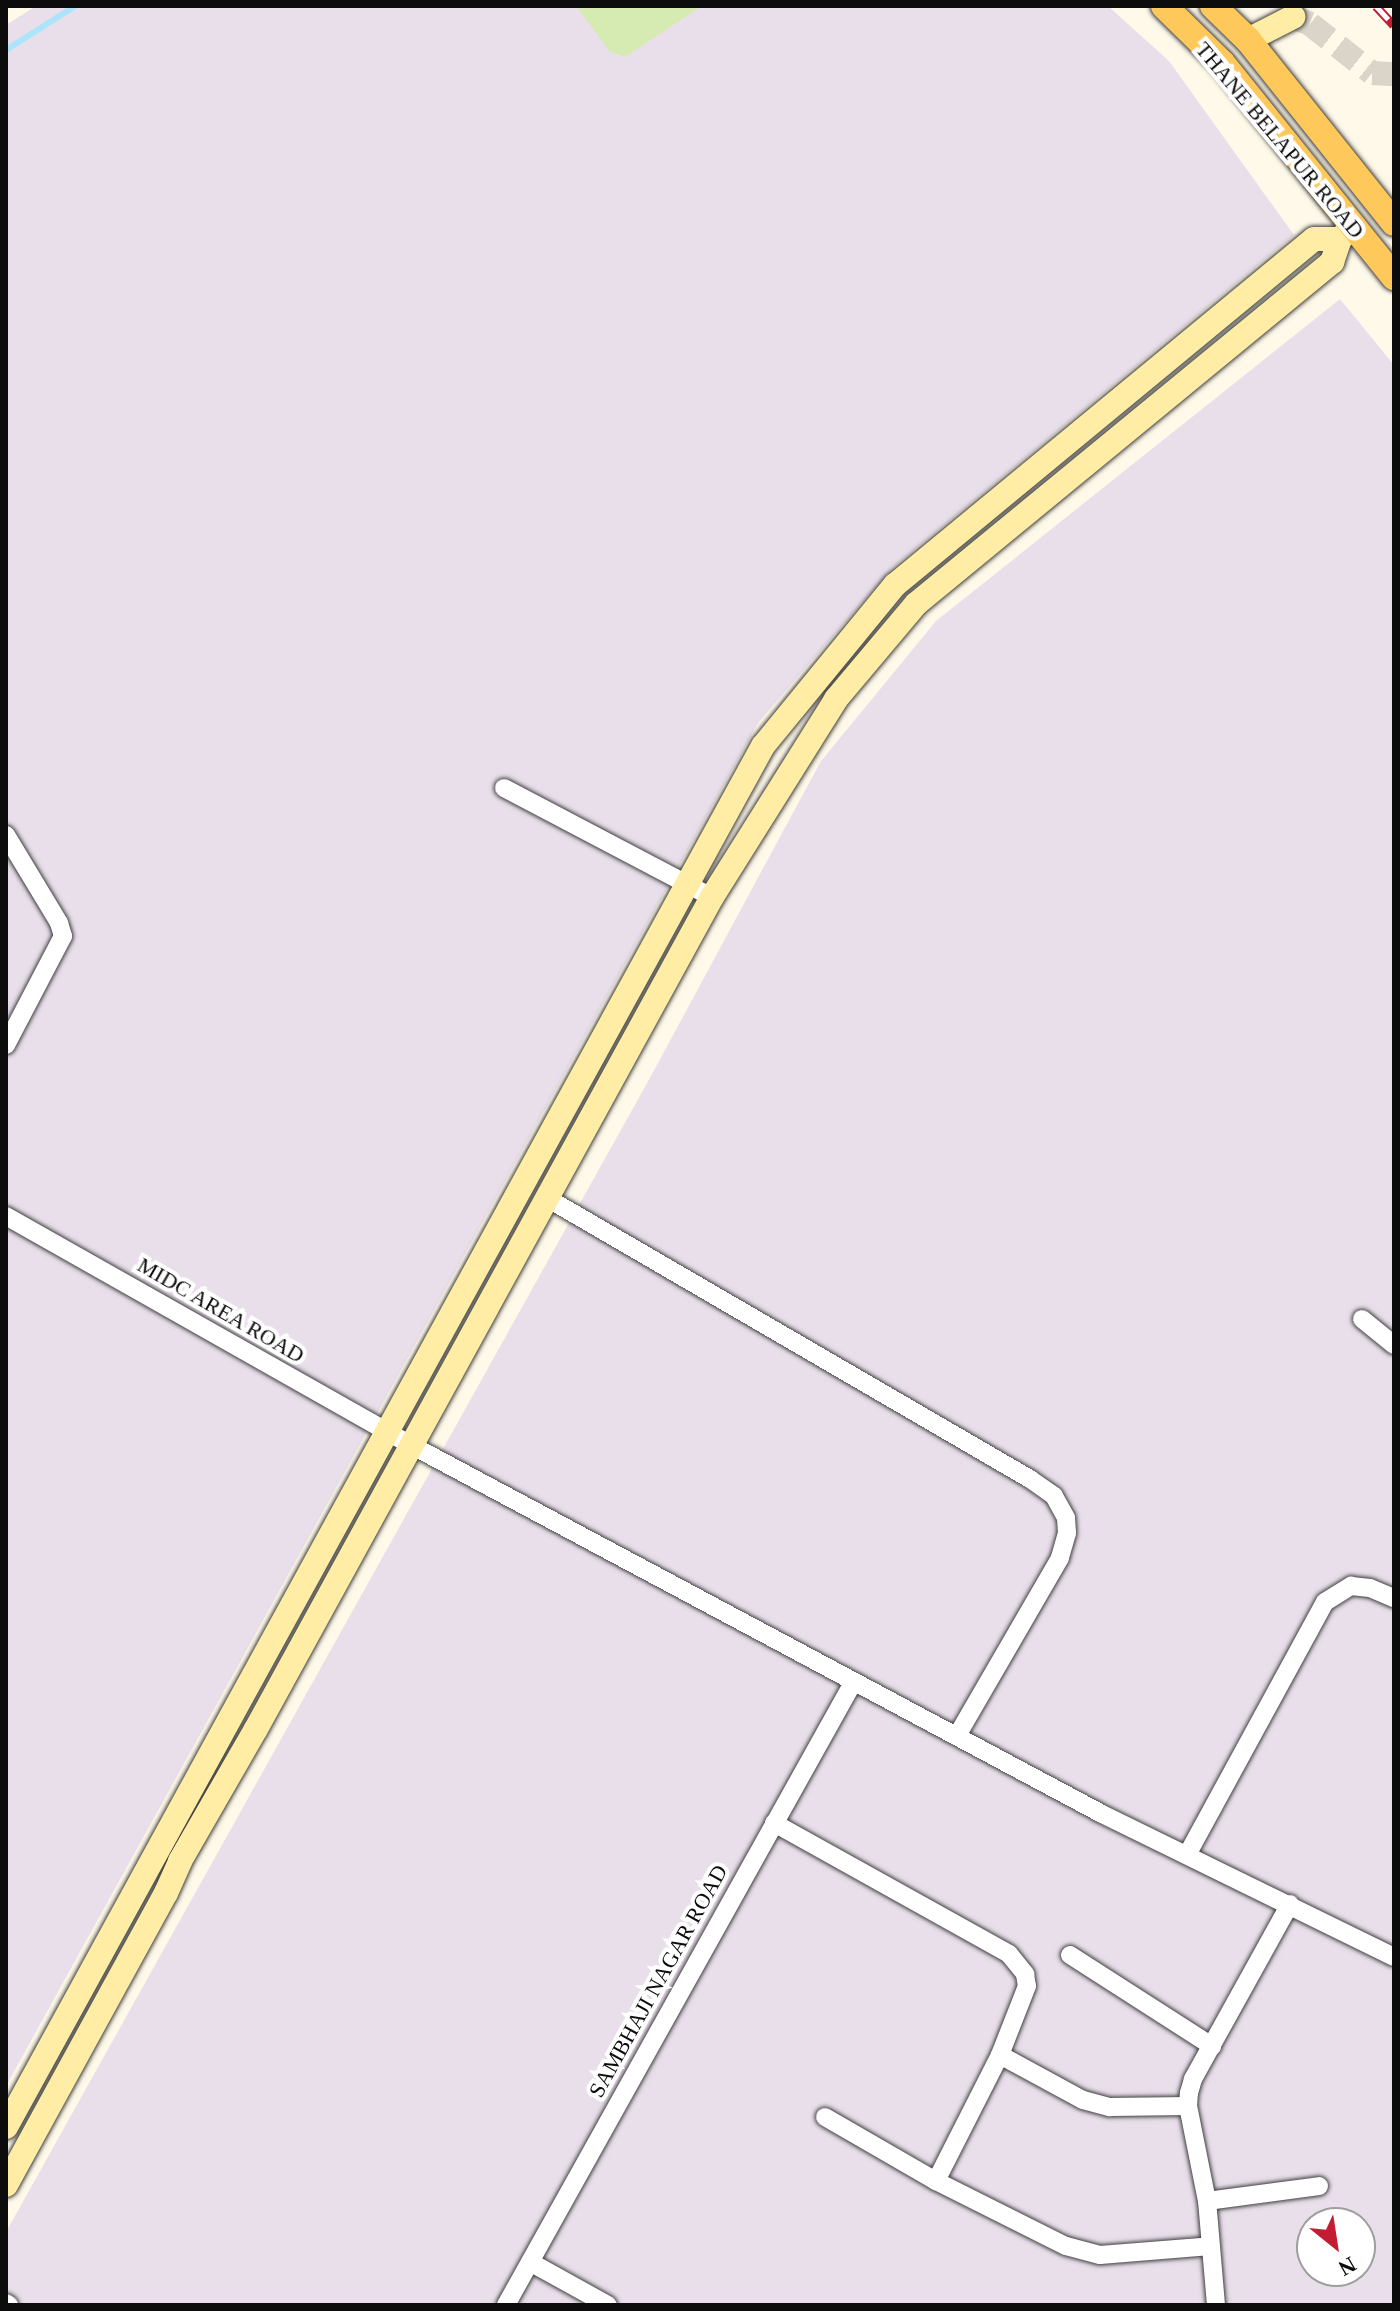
<!DOCTYPE html>
<html>
<head>
<meta charset="utf-8">
<style>
	body { margin:0 }
	#map { position:relative; width:1400px; height:2311px; overflow:hidden; background:#fff9ea; font-family:Georgia,serif }
	div>[style] { position:absolute }
	.industrial>* { inset:0; background:#e9dfeb }
	.green>* { inset:0; background:#d5ebb2 }
	.stream>* { height:6px; margin:-3px; padding:0 3px; transform-origin:3px; border-radius:3px; background:#ace4fa }
	.secondary-tunnel>* { height:24px; margin-top:-12px; transform-origin:0; background:repeating-linear-gradient(90deg,#dbd5c9 0 24px,transparent 0 36px) }
	.roads { filter:drop-shadow(0 0 2px #3f3f3f) drop-shadow(0 0 2px #3f3f3f) }
	.street>* { height:18px; margin:-9px; padding:0 9px; transform-origin:9px; border-radius:9px; background:#fff }
	.secondary>* { height:24px; margin:-12px; padding:0 12px; transform-origin:12px; border-radius:12px; background:#ffeda5 }
	.primary>* { height:26px; margin:-13px; padding:0 13px; transform-origin:13px; border-radius:13px; background:#ffc85a }
	.rail>* { height:9px; margin-top:-4.5px; transform-origin:0; background:repeating-linear-gradient(90deg,#fff 0 18px,#c31d34 0 36px); box-sizing:border-box; border-block:2px solid #c31d34 }
	span { translate:-50% -50%; white-space:nowrap; text-align:center; line-height:1.15; -webkit-text-stroke:8px #fff; paint-order:stroke }
	.street-label { font-size:22px; color:#0c0c0c }
	.frame { position:absolute; inset:0; border:8px solid #0c0c0c; pointer-events:none }
	.north { position:absolute; left:1296px; top:2207px; width:80px; height:80px; box-sizing:border-box; background:#fff; border:2px solid #9e9e9e; border-radius:50%; rotate:150deg; font-size:22px; font-weight:700; line-height:32px; text-align:center; color:#0c0c0c }
	.north::after { content:''; display:block; margin:auto; width:28px; height:36px; background:#c31d34; clip-path:polygon(50% 0,100% 100%,50% 72%,0 100%) }
</style>
</head>
<body>
<div id="map">
	<div class="industrial">
		<i style="clip-path:polygon(36px 6px,1108px 6px,1169px 61px,1294px 235px,891px 569px,758px 723px,6px 2086px,6px 25px)"></i>
		<i style="clip-path:polygon(evenodd,1340px 299px,1394px 365px,1394px 2305px,6px 2305px,6px 2232px,651px 1076px,821px 761px,936px 621px,1340px 299px,1312px 2223px,1360px 2223px,1360px 2271px,1312px 2271px,1312px 2223px)"></i>
	</div>
	<div class="green">
		<i style="clip-path:polygon(576px 6px,702px 6px,625px 57px,610px 52px)"></i>
	</div>
	<div class="stream">
		<i style="left:6px;top:50px;width:82px;rotate:-32.5deg"></i>
	</div>
	<div class="secondary-tunnel">
		<i style="left:1293px;top:17px;width:18px;rotate:22deg"></i>
		<i style="left:1310px;top:24px;width:79px;rotate:38.3deg"></i>
		<i style="left:1372px;top:73px;width:22px;rotate:3deg"></i>
	</div>
	<div class="roads">
		<div class="street">
			<i style="left:504px;top:788px;width:235px;rotate:27.7deg"></i>
			<i style="left:6px;top:835px;width:103px;rotate:58.9deg"></i>
			<i style="left:59px;top:923px;width:14px;rotate:73deg"></i>
			<i style="left:63px;top:936px;width:123px;rotate:117.6deg"></i>
			<i style="left:547px;top:1198px;width:559px;rotate:30.19deg"></i>
			<i style="left:1030px;top:1479px;width:29px;rotate:35deg"></i>
			<i style="left:1054px;top:1496px;width:25px;rotate:61deg"></i>
			<i style="left:1066px;top:1518px;width:15px;rotate:86deg"></i>
			<i style="left:1067px;top:1533px;width:26px;rotate:106deg"></i>
			<i style="left:1060px;top:1558px;width:206px;rotate:120.1deg"></i>
			<i style="left:6px;top:1216px;width:465px;rotate:29.5deg"></i>
			<i style="left:411px;top:1445px;width:783px;rotate:28.1deg"></i>
			<i style="left:1102px;top:1814px;width:325px;rotate:26.1deg"></i>
			<i style="left:1362px;top:1319px;width:41px;rotate:39.1deg"></i>
			<i style="left:774px;top:1823px;width:269px;rotate:29.1deg"></i>
			<i style="left:1009px;top:1954px;width:26px;rotate:51deg"></i>
			<i style="left:1025px;top:1974px;width:12px;rotate:81deg"></i>
			<i style="left:1027px;top:1986px;width:74px;rotate:111.4deg"></i>
			<i style="left:1000px;top:2055px;width:94px;rotate:28.5deg"></i>
			<i style="left:1083px;top:2100px;width:28px;rotate:15deg"></i>
			<i style="left:1110px;top:2107px;width:78px;rotate:-0.7deg"></i>
			<i style="left:1187px;top:1855px;width:288px;rotate:-61.4deg"></i>
			<i style="left:1325px;top:1602px;width:31px;rotate:-32deg"></i>
			<i style="left:1351px;top:1586px;width:19px;rotate:6deg"></i>
			<i style="left:1370px;top:1588px;width:26px;rotate:23deg"></i>
			<i style="left:1070px;top:1955px;width:169px;rotate:32.7deg"></i>
			<i style="left:825px;top:2117px;width:128px;rotate:30deg"></i>
			<i style="left:936px;top:2181px;width:145px;rotate:26.6deg"></i>
			<i style="left:1066px;top:2246px;width:35px;rotate:15deg"></i>
			<i style="left:1100px;top:2255px;width:111px;rotate:-4.6deg"></i>
			<i style="left:936px;top:2181px;width:141px;rotate:-63.1deg"></i>
			<i style="left:1207px;top:2201px;width:113px;rotate:-7.6deg"></i>
			<i style="left:530px;top:2262px;width:89px;rotate:28.9deg"></i>
			<i style="left:6px;top:2303px;width:4px;rotate:34deg"></i>
			<i style="left:506px;top:2305px;width:714px;rotate:-60.85deg"></i>
			<i style="left:1216px;top:2305px;width:104px;rotate:-94.9deg"></i>
			<i style="left:1207px;top:2201px;width:97px;rotate:-101.3deg"></i>
			<i style="left:1188px;top:2106px;width:13px;rotate:-86deg"></i>
			<i style="left:1189px;top:2093px;width:15px;rotate:-74deg"></i>
			<i style="left:1193px;top:2079px;width:200px;rotate:-61deg"></i>
		</div>
		<div class="secondary">
			<i style="left:1248px;top:40px;width:51px;rotate:-27.1deg"></i>
			<i style="left:6px;top:2127px;width:1575px;rotate:-61.27deg"></i>
			<i style="left:763px;top:746px;width:208px;rotate:-50.7deg"></i>
			<i style="left:895px;top:585px;width:543px;rotate:-39.55deg"></i>
			<i style="left:1314px;top:239px;width:26px"></i>
			<i style="left:6px;top:2185px;width:333px;rotate:-61.3deg"></i>
			<i style="left:166px;top:1893px;width:35px;rotate:-66deg"></i>
			<i style="left:180px;top:1861px;width:152px;rotate:-60.1deg"></i>
			<i style="left:256px;top:1729px;width:949px;rotate:-61.27deg"></i>
			<i style="left:712px;top:897px;width:234px;rotate:-57.9deg"></i>
			<i style="left:836px;top:699px;width:124px;rotate:-49.9deg"></i>
			<i style="left:916px;top:604px;width:539px;rotate:-39.42deg"></i>
			<i style="left:1332px;top:262px;width:24px;rotate:-71deg"></i>
			<i style="left:1340px;top:239px;width:17px;rotate:-45deg"></i>
		</div>
		<div class="primary">
			<i style="left:1164px;top:6px;width:81px;rotate:44.5deg"></i>
			<i style="left:1222px;top:63px;width:275px;rotate:51.2deg"></i>
			<i style="left:1213px;top:6px;width:49px;rotate:44.2deg"></i>
			<i style="left:1248px;top:40px;width:234px;rotate:51.4deg"></i>
		</div>
	</div>
	<div class="rail">
		<i style="left:1376px;top:6px;width:26px;rotate:47deg"></i>
	</div>
	<div class="street-label">
		<span style="left:1280px;top:140px;rotate:50deg">THANE BELAPUR ROAD</span>
		<span style="left:221px;top:1310px;rotate:30deg">MIDC AREA ROAD</span>
		<span style="left:658px;top:1981px;rotate:-61deg">SAMBHAJI NAGAR ROAD</span>
	</div>
	<div class="frame"></div>
	<div class="north">N</div>
</div>
</body>
</html>
